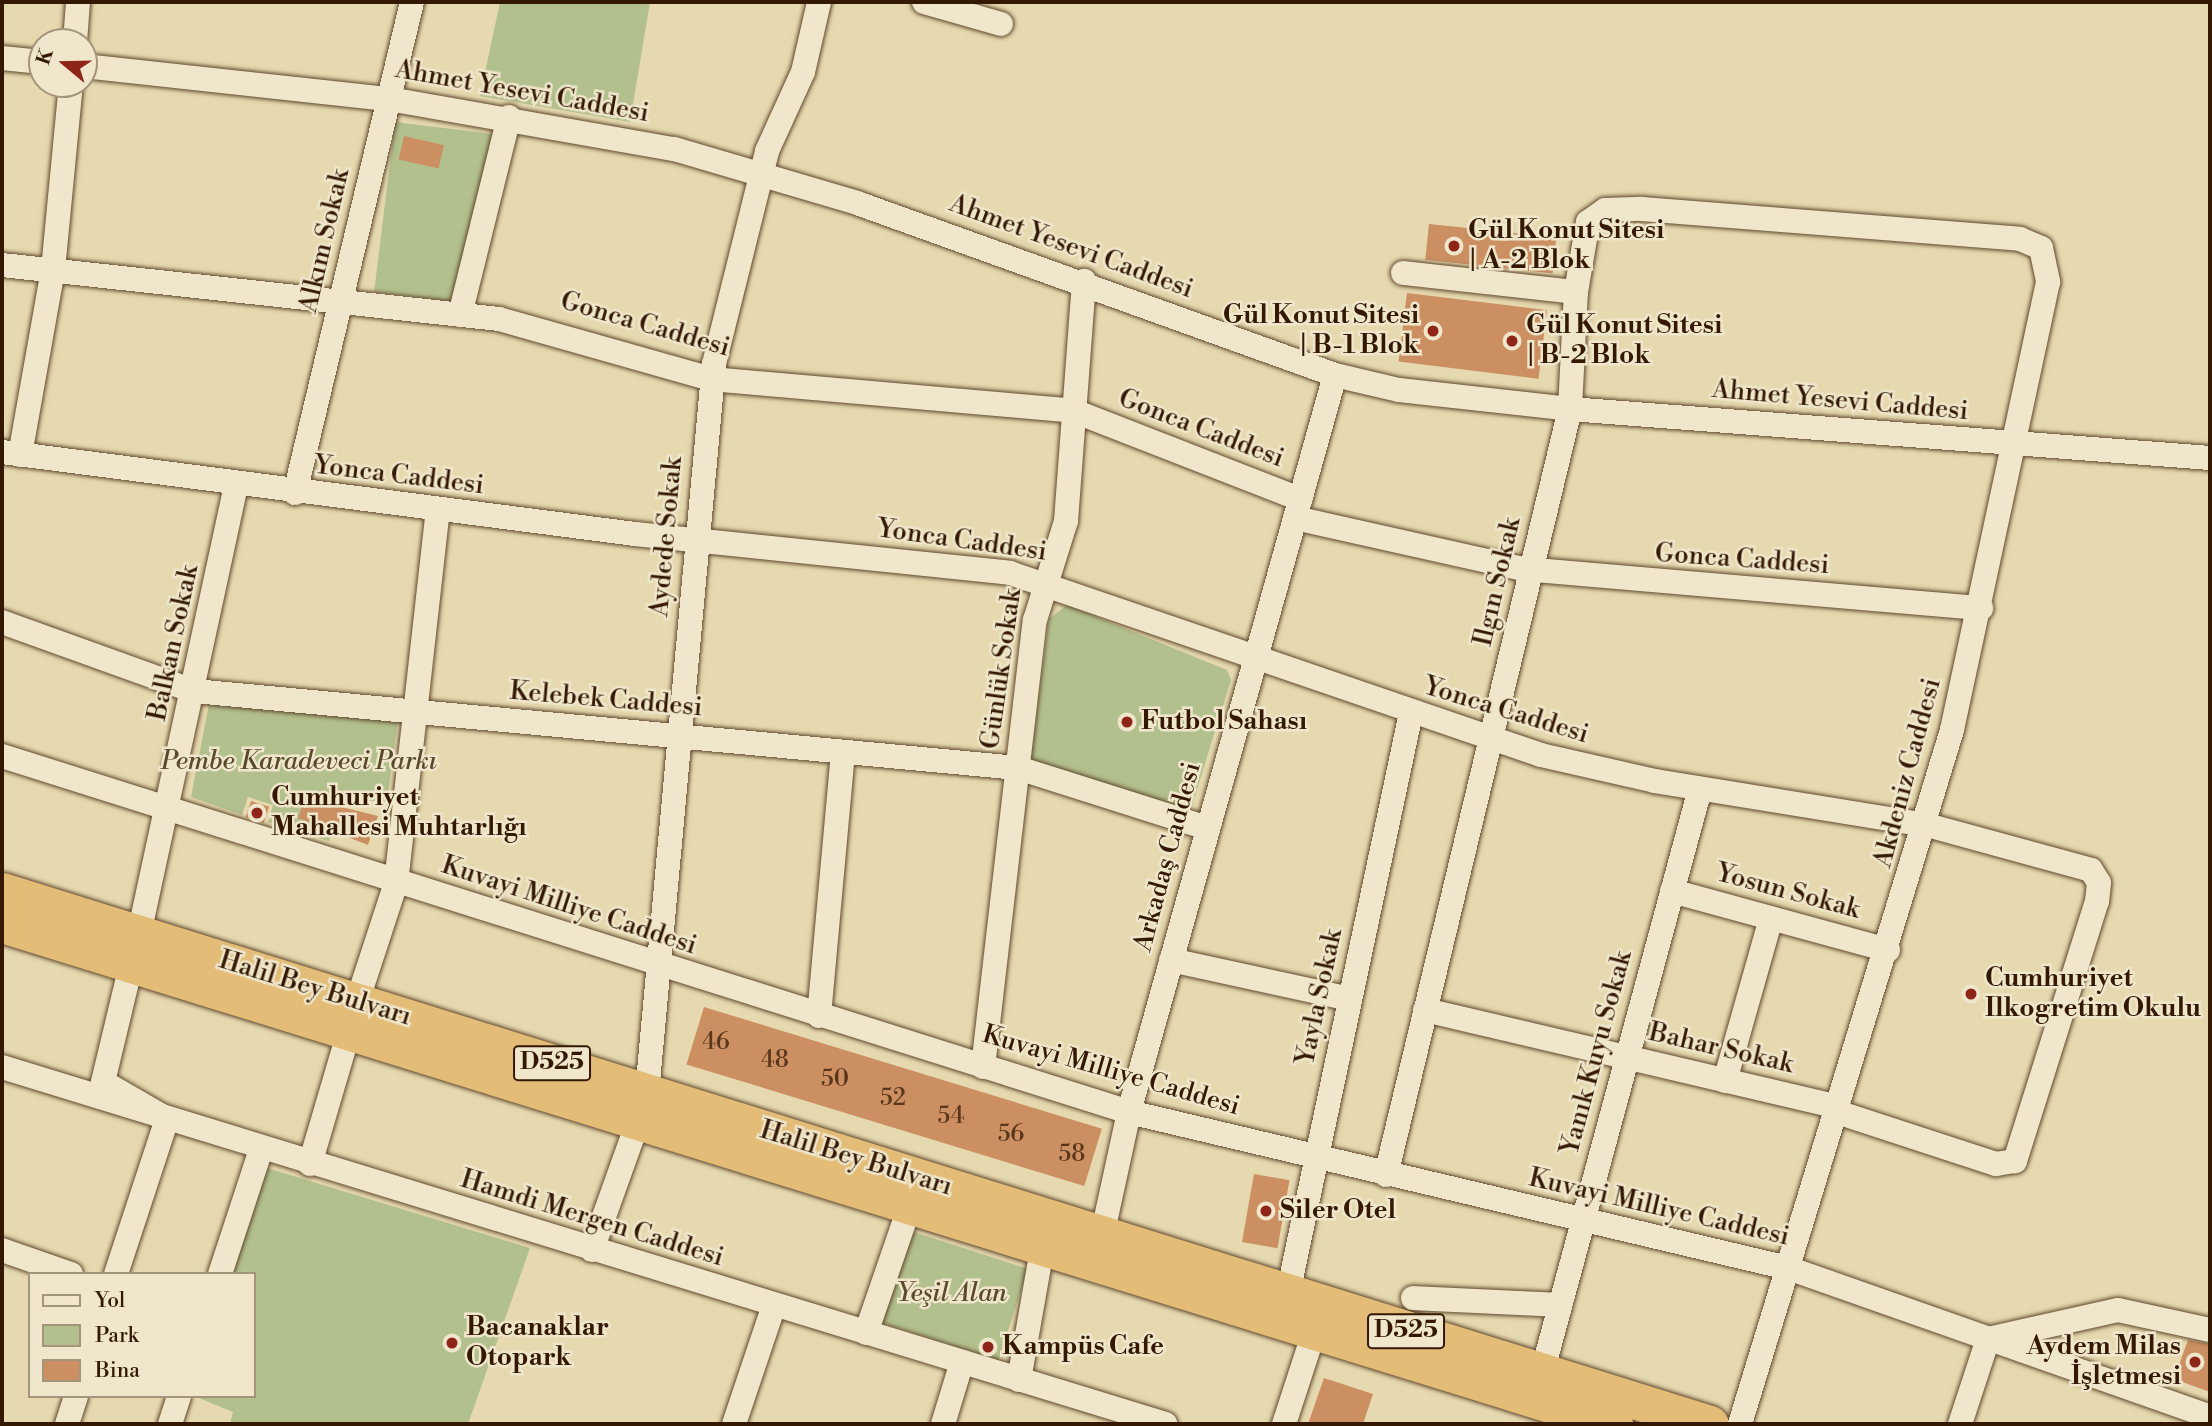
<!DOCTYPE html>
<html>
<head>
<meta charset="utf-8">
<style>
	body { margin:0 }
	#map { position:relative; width:2212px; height:1426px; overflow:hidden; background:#e6d9af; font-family:"Libre Bodoni",serif }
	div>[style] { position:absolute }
	.green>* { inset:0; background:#b2c08d; transform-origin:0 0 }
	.building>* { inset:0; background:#cb8f62; transform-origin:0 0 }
	.roads { filter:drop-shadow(0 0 2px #60482d) drop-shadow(0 0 2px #60482d) }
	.minor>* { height:24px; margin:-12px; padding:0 12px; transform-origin:12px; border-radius:12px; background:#efe6cb }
	.highway>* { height:37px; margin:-18.5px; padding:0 18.5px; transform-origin:18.5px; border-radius:18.5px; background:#e3bc78 }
	.dots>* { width:19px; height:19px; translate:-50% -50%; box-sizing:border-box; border:4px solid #efe6cb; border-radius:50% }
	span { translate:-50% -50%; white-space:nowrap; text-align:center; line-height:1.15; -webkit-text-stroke:5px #efe6cb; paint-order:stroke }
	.number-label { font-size:23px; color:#5a361a }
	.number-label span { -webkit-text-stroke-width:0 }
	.shield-label span { padding:2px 5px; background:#efe6cb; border:2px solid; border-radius:5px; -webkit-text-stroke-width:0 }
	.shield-label { font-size:24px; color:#341802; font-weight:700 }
	.street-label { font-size:26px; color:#341802 }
	.poi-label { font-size:26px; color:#341802; font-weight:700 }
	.left { translate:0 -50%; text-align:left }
	.right { translate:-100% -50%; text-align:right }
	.park-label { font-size:26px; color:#5a4a2c; font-style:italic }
	.frame { position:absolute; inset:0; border:4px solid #341802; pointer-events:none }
	.legend { position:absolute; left:28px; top:1272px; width:228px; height:126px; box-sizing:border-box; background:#efe6cb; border:2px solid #a4947b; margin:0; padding:9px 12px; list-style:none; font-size:21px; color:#341802 }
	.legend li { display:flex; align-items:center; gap:14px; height:35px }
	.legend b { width:35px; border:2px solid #a4947b }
	.north { position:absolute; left:28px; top:28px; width:70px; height:70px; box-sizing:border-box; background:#efe6cb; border:2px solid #a4947b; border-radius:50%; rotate:289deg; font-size:19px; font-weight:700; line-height:28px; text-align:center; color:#341802 }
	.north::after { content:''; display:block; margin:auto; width:24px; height:32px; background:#8f2418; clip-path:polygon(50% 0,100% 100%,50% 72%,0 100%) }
</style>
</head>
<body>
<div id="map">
	<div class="green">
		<i style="clip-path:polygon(500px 2px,650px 2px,630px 122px,480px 96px)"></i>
		<i style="left:395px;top:122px;width:100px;height:171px;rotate:7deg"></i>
		<i style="clip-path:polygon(1067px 605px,1227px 670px,1231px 680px,1189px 815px,1030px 765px,1049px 619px)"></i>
		<i style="clip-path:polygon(209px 704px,398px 720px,387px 802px,338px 798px,329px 841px,268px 822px,273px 805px,248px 797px,242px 815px,191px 797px)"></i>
		<i style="clip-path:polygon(267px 1168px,530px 1248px,468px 1424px,230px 1424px,233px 1412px,194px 1396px,254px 1396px,254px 1274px,233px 1274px)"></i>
		<i style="left:911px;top:1231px;width:123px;height:96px;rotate:18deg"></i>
	</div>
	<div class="building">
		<i style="left:404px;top:136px;width:41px;height:24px;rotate:13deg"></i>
		<i style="left:1429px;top:224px;width:128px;height:36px;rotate:6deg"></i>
		<i style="left:1407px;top:293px;width:141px;height:69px;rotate:7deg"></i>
		<i style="clip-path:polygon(305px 798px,378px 816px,368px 845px,298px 818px)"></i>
		<i style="left:251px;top:801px;width:19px;height:17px;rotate:18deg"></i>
		<i style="left:704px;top:1007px;width:416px;height:60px;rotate:17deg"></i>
		<i style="left:1254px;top:1174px;width:36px;height:69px;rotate:10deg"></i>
		<i style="clip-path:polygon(2188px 1340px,2210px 1344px,2210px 1392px,2174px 1379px)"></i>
		<i style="clip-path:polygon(1324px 1378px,1373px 1394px,1363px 1424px,1308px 1424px)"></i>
	</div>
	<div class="roads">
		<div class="minor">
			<i style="left:924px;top:2px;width:80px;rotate:15.9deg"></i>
			<i style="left:75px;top:42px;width:40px;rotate:-85.7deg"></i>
			<i style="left:2px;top:58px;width:40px;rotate:5.7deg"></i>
			<i style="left:84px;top:66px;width:307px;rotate:6.2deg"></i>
			<i style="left:389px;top:99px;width:289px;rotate:10deg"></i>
			<i style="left:674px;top:149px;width:191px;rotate:16.4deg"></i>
			<i style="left:857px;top:203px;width:508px;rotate:19.79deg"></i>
			<i style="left:1335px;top:375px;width:66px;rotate:13.2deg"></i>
			<i style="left:1399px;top:390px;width:172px;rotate:6.3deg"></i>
			<i style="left:1570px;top:409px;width:642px;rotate:4.38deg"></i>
			<i style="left:2px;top:265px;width:500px;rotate:6.2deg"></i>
			<i style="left:499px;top:319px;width:220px;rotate:15.8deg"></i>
			<i style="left:711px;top:379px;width:364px;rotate:5deg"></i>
			<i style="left:1074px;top:411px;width:243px;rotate:21.3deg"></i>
			<i style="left:1403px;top:273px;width:174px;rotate:6.3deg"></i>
			<i style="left:460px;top:315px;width:204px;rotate:-76.1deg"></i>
			<i style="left:2px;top:452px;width:638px;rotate:7.38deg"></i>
			<i style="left:635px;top:534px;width:377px;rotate:5.9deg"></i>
			<i style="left:1010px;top:573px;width:561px;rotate:18.92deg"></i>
			<i style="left:1541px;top:755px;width:117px;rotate:12.8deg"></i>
			<i style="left:1655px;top:781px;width:276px;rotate:9.2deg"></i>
			<i style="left:1927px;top:825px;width:170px;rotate:15.3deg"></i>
			<i style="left:2091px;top:870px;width:15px;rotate:58deg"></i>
			<i style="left:2099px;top:883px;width:18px;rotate:96deg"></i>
			<i style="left:2097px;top:901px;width:273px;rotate:107.5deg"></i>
			<i style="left:2015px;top:1161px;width:19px;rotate:171deg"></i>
			<i style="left:1996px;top:1164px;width:167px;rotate:-161.9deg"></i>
			<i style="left:20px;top:455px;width:188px;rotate:-79.9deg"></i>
			<i style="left:53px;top:270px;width:187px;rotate:-84.5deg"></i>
			<i style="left:295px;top:493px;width:505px;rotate:-76.6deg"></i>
			<i style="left:1295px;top:518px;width:235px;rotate:12.6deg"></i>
			<i style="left:1524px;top:569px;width:459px;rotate:4.9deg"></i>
			<i style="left:2px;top:622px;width:204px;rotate:19.8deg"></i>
			<i style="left:194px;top:691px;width:828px;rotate:5.34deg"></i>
			<i style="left:1018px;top:768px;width:198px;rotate:17.6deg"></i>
			<i style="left:2px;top:756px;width:1182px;rotate:17.53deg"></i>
			<i style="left:1129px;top:1112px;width:677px;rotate:13.32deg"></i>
			<i style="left:1788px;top:1268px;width:448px;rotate:19.4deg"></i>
			<i style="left:1672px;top:891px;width:224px;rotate:15.3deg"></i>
			<i style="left:139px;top:934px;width:458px;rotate:-77.8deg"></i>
			<i style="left:1171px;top:960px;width:183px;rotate:12.3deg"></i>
			<i style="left:357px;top:1002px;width:125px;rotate:-71.9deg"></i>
			<i style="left:396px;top:883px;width:375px;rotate:-83.6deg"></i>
			<i style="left:1425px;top:1010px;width:425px;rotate:13.2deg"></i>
			<i style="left:819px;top:1016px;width:265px;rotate:-84.8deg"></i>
			<i style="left:2px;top:1067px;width:1217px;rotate:17.06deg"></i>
			<i style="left:983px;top:1067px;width:450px;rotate:-83.4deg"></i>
			<i style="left:1035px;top:620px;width:104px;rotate:-72.6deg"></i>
			<i style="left:1066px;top:521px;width:241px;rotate:-85.7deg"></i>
			<i style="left:1725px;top:1081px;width:169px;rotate:-74.2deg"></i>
			<i style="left:647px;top:1093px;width:732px;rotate:-84.75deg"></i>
			<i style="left:714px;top:364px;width:219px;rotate:-76deg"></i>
			<i style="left:767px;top:151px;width:87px;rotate:-65.5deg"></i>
			<i style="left:803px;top:72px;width:72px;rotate:-77.1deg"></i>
			<i style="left:310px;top:1164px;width:134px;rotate:-73.6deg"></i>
			<i style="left:1386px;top:1175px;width:788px;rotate:-76.49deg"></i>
			<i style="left:1570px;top:409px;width:117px;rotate:-87.1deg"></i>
			<i style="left:1576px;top:292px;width:71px;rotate:-80.3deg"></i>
			<i style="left:1588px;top:222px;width:21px;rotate:-35deg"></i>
			<i style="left:1605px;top:210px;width:37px;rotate:-2deg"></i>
			<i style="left:1642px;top:209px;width:379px;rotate:4.5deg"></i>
			<i style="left:2020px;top:239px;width:23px;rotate:23deg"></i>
			<i style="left:2041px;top:248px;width:35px;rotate:78deg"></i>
			<i style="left:2048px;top:282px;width:458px;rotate:102.1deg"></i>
			<i style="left:1952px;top:730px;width:726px;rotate:106.99deg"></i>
			<i style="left:1102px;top:1236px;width:127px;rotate:-77.7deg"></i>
			<i style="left:1129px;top:1112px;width:765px;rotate:-74.38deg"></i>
			<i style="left:2px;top:1250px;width:73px;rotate:19.2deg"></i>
			<i style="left:592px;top:1250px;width:134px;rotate:-70.3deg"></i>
			<i style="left:116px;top:1274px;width:163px;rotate:-71.8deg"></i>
			<i style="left:167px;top:1119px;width:74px;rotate:-150deg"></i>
			<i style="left:103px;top:1082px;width:120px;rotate:-76.5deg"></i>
			<i style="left:220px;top:1274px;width:132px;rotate:-71.8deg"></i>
			<i style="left:1288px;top:1293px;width:593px;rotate:-78.03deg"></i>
			<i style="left:1413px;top:1298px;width:147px;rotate:2.7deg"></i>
			<i style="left:866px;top:1333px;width:132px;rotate:-71deg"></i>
			<i style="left:1542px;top:1373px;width:605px;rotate:-74.86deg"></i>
			<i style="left:1019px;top:1380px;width:133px;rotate:-80deg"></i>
			<i style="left:67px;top:1424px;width:29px;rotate:-72deg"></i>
			<i style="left:170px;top:1424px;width:29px;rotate:-72deg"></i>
			<i style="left:734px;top:1424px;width:126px;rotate:-71.4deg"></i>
			<i style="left:943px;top:1424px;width:65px;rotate:-73deg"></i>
			<i style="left:1284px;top:1424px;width:97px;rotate:-71.9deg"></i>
			<i style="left:1960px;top:1424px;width:89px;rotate:-71.8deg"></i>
			<i style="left:1988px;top:1339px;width:133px;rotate:-12.6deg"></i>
			<i style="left:2118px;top:1310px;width:94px;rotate:12.3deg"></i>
		</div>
		<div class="highway">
			<i style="left:2px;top:891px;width:1789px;rotate:17.33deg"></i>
			<i style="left:2px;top:924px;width:1688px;rotate:17.23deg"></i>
		</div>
	</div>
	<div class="dots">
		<i style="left:1454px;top:246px;background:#8f2418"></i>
		<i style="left:1433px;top:331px;background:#8f2418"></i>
		<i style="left:1512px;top:341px;background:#8f2418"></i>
		<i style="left:1127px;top:722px;background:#8f2418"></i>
		<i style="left:257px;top:813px;background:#8f2418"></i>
		<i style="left:1971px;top:994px;background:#8f2418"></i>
		<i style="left:1266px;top:1211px;background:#8f2418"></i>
		<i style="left:452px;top:1343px;background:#8f2418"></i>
		<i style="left:988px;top:1347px;background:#8f2418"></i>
		<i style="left:2195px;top:1362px;background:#8f2418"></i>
	</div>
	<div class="number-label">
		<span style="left:716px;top:1042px">46</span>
		<span style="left:775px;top:1060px">48</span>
		<span style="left:835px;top:1079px">50</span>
		<span style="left:893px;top:1098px">52</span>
		<span style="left:951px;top:1116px">54</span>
		<span style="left:1011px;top:1134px">56</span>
		<span style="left:1072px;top:1154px">58</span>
	</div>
	<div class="shield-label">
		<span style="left:552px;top:1063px">D525</span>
		<span style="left:1406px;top:1331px">D525</span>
	</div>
	<div class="street-label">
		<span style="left:522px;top:92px;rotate:10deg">Ahmet Yesevi Caddesi</span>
		<span style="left:325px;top:241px;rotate:-77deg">Alkım Sokak</span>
		<span style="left:1071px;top:247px;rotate:20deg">Ahmet Yesevi Caddesi</span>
		<span style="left:645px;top:325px;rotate:16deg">Gonca Caddesi</span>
		<span style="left:1840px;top:401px;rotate:5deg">Ahmet Yesevi Caddesi</span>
		<span style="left:1201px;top:429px;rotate:21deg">Gonca Caddesi</span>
		<span style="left:399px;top:476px;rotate:7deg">Yonca Caddesi</span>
		<span style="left:667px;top:537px;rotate:-85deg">Aydede Sokak</span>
		<span style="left:962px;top:541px;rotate:8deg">Yonca Caddesi</span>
		<span style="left:1742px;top:560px;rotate:4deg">Gonca Caddesi</span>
		<span style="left:1498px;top:582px;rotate:-77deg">Ilgın Sokak</span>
		<span style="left:174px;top:643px;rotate:-78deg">Balkan Sokak</span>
		<span style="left:1002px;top:669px;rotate:-82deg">Günlük Sokak</span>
		<span style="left:606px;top:700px;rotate:5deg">Kelebek Caddesi</span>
		<span style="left:1506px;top:711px;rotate:17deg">Yonca Caddesi</span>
		<span style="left:1908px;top:773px;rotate:-75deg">Akdeniz Caddesi</span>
		<span style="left:1168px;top:857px;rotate:-75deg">Arkadaş Caddesi</span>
		<span style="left:1788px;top:892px;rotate:15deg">Yosun Sokak</span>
		<span style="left:569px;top:906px;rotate:18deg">Kuvayi Milliye Caddesi</span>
		<span style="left:315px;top:989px;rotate:17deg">Halil Bey Bulvarı</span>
		<span style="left:1320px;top:997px;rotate:-78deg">Yayla Sokak</span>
		<span style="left:1721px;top:1049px;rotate:13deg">Bahar Sokak</span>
		<span style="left:1597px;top:1053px;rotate:-75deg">Yanık Kuyu Sokak</span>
		<span style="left:1111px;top:1071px;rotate:16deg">Kuvayi Milliye Caddesi</span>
		<span style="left:856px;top:1159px;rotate:17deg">Halil Bey Bulvarı</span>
		<span style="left:1659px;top:1208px;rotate:13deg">Kuvayi Milliye Caddesi</span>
		<span style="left:592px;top:1219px;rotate:17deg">Hamdi Mergen Caddesi</span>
	</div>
	<div class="poi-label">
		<span class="left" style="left:1468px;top:246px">Gül Konut Sitesi<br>| A-2 Blok</span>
		<span class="right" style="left:1419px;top:331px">Gül Konut Sitesi<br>| B-1 Blok</span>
		<span class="left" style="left:1526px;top:341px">Gül Konut Sitesi<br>| B-2 Blok</span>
		<span class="left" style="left:1141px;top:722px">Futbol Sahası</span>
		<span class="left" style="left:271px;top:813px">Cumhuriyet<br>Mahallesi Muhtarlığı</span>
		<span class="left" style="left:1985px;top:994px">Cumhuriyet<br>Ilkogretim Okulu</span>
		<span class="left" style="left:1280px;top:1211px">Siler Otel</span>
		<span class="left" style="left:466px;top:1343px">Bacanaklar<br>Otopark</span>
		<span class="left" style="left:1002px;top:1347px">Kampüs Cafe</span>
		<span class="right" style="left:2181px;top:1362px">Aydem Milas<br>İşletmesi</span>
	</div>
	<div class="park-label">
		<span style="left:299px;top:762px">Pembe Karadeveci Parkı</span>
		<span style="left:952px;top:1294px">Yeşil Alan</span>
	</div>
	<div class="frame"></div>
	<ul class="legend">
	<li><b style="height:9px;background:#efe6cb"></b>Yol</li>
	<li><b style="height:19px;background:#b2c08d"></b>Park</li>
	<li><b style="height:19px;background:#cb8f62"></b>Bina</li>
	</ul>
	<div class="north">K</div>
</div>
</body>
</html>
